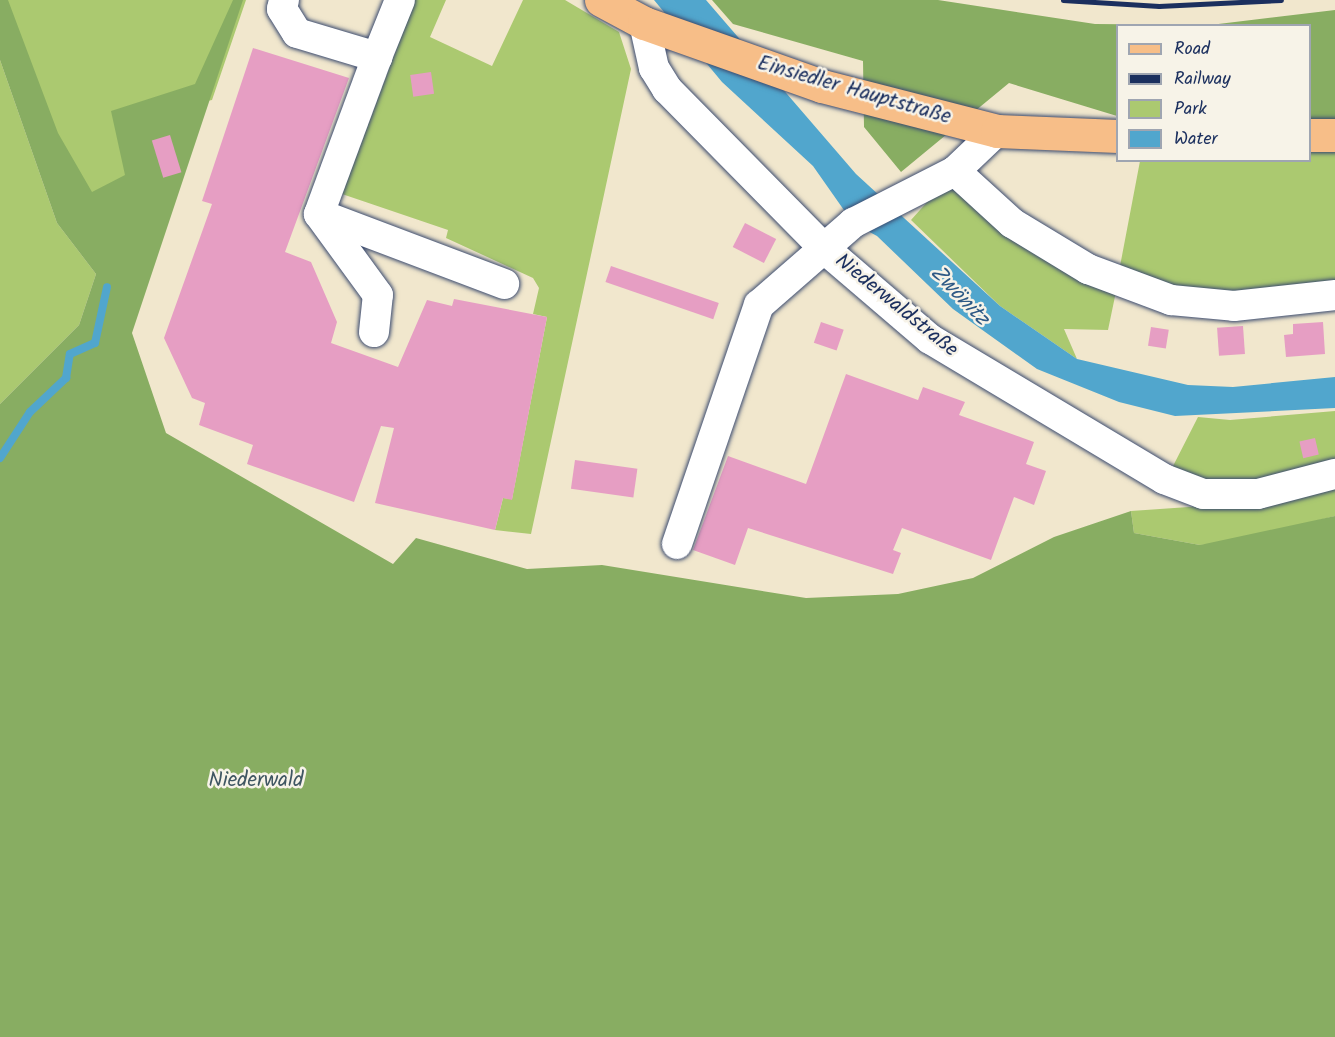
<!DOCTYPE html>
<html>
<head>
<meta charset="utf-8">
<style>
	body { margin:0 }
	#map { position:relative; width:1335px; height:1037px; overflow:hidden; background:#f1e7cd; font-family:Kalam,sans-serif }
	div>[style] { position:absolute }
	.green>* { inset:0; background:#abc970 }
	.forest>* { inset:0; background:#88ad62 }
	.water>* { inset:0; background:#51a6cd }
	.stream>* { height:8px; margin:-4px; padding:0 4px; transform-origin:4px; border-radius:4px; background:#51a6cd }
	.building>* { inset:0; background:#e69ec3; transform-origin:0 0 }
	.roads { filter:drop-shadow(0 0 2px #3b4b6f) drop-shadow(0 0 2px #3b4b6f) }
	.minor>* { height:30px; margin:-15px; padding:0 15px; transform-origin:15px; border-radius:15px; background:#fff }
	.major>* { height:33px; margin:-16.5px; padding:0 16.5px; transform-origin:16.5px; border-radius:16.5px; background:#f7be88 }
	.rail>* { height:4.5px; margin:-2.25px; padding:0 2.25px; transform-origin:2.25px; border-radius:2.25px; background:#1b2f5e }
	span { translate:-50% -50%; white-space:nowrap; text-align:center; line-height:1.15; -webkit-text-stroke:5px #f7f3e8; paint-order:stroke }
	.street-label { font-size:21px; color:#1b2f5e }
	.park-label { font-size:21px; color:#3f5662 }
	.water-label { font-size:22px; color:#2e5985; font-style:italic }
	.legend { position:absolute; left:1116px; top:24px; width:195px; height:138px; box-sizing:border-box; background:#f7f3e8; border:2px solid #9fa5b1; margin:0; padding:8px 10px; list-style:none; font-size:18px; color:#1b2f5e }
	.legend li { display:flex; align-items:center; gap:12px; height:30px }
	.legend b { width:30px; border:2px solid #9fa5b1 }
</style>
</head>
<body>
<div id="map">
	<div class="green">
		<i style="clip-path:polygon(6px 0,246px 0,212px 100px,124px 118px,136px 200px,73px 193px)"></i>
		<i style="clip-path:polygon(415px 0,446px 0,430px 37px,492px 66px,523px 0,565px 0,619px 32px,631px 69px,531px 534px,495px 530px,503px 498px,512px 499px,547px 317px,533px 314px,539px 288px,533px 278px,446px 238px,448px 230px,342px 194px)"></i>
		<i style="clip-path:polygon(0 60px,57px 223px,96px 274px,79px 325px,0 404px)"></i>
		<i style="clip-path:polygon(1310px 135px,1335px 135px,1335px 295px,1234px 306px,1118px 282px,1108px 330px,1064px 329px,1077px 359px,1000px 306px,911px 220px,955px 171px,1117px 282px,1140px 161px,1310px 160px)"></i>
		<i style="clip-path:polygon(1335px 411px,1335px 464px,1221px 487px,1171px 470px,1198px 417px,1230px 420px)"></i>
		<i style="clip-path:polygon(1335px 483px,1335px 516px,1229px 543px,1200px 545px,1134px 533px,1131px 511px,1232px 504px)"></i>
	</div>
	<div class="forest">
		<i style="clip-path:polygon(0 0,8px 0,58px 133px,92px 192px,125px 175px,111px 111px,195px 84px,233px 0,243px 0,132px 333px,166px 433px,393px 564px,416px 538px,527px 569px,602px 565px,806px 598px,898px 594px,973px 578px,1054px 537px,1131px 511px,1134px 533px,1200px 545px,1335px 516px,1335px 1037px,0 1037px,0 404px,79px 325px,96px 274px,57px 223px,0 60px)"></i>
		<i style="clip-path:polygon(712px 0,938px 0,1095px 24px,1210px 25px,1335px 10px,1335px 121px,1310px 120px,1310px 26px,1118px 26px,1117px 116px,1009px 83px,901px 172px,864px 127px,863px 61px,733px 24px)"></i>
	</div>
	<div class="water">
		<i style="clip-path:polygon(654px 0,706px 0,856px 174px,1000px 306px,1077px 359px,1188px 385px,1233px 387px,1335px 377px,1335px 408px,1175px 416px,1119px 402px,1037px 369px,953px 309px,877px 236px,853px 223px,813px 166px,722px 82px)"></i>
	</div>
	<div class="stream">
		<i style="left:0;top:458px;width:55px;rotate:-56.9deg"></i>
		<i style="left:30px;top:412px;width:50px;rotate:-43.4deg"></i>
		<i style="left:66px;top:378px;width:24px;rotate:-81deg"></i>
		<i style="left:70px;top:354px;width:27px;rotate:-24deg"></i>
		<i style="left:95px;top:343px;width:57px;rotate:-77.9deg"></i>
	</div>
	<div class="building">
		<i style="clip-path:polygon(253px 48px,349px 78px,285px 252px,311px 262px,337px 322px,331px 343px,398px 367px,427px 300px,452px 306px,454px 299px,547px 317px,512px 500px,503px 498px,495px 530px,375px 503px,394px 428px,381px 426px,354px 502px,247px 464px,253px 445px,199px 425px,205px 403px,192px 398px,164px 338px,212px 204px,202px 201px)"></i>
		<i style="left:431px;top:72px;width:22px;height:21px;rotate:82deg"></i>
		<i style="left:170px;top:135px;width:39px;height:19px;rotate:73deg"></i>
		<i style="left:745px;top:223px;width:35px;height:27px;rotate:27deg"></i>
		<i style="left:611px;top:266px;width:114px;height:17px;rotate:19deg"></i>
		<i style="left:821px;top:322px;width:24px;height:22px;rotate:19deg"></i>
		<i style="clip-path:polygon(1323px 322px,1325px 354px,1286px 357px,1284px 335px,1293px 334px,1293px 324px)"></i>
		<i style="left:1243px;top:326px;width:28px;height:26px;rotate:86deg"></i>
		<i style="left:1151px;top:327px;width:18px;height:19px;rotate:9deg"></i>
		<i style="clip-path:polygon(846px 374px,918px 400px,923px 387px,965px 402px,959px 415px,1034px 442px,1026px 464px,1046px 471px,1034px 505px,1014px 497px,991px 560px,902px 528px,893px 550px,901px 553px,893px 574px,748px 528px,735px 565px,693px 550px,728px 456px,806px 484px)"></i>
		<i style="left:1315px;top:438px;width:17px;height:16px;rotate:77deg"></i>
		<i style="left:575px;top:460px;width:63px;height:29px;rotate:8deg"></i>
	</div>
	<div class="roads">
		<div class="minor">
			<i style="left:284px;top:0;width:9px;rotate:103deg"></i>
			<i style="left:282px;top:9px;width:28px;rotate:58deg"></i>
			<i style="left:297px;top:33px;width:84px;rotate:16.7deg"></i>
			<i style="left:377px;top:57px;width:61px;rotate:-68deg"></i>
			<i style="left:644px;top:23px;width:46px;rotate:77.5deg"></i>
			<i style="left:654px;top:68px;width:25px;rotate:58deg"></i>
			<i style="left:667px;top:89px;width:226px;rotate:45.4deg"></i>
			<i style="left:826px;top:250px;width:137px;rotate:40.6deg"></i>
			<i style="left:930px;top:339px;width:273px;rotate:30.9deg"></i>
			<i style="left:1164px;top:479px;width:42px;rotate:21deg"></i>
			<i style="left:1203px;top:494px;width:55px"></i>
			<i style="left:1258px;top:494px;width:80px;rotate:-14.6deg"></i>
			<i style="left:955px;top:171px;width:77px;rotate:42.4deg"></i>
			<i style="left:1012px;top:223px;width:89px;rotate:31.2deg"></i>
			<i style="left:1088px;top:269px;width:89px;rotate:20.5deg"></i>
			<i style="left:1171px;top:300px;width:63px;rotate:5.4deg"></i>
			<i style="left:1234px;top:306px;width:102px;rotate:-6.2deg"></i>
			<i style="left:319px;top:214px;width:198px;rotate:20.7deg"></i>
			<i style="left:374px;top:332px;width:37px;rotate:-84deg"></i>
			<i style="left:378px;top:295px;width:100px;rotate:-126.1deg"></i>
			<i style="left:319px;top:214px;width:167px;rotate:-69.7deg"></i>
			<i style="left:677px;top:544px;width:253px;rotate:-71.1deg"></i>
			<i style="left:759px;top:305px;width:125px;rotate:-41.1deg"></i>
			<i style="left:853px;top:223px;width:114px;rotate:-27deg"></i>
			<i style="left:955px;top:171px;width:58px;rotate:-43.6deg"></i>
		</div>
		<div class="major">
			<i style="left:601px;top:0;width:49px;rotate:28.1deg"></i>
			<i style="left:644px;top:23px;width:189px;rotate:19.5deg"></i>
			<i style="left:822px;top:86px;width:181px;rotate:14.4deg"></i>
			<i style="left:997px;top:131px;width:121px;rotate:2.4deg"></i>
			<i style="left:1310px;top:135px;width:25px"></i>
		</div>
	</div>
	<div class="rail">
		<i style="left:1063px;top:0;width:96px;rotate:3.6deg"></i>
		<i style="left:1159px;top:6px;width:122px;rotate:-2.8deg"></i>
	</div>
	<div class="street-label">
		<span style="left:854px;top:91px;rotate:16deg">Einsiedler Hauptstraße</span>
		<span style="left:896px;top:306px;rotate:39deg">Niederwaldstraße</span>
	</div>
	<div class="park-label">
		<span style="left:256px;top:781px">Niederwald</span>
	</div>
	<div class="water-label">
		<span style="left:959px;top:296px;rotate:46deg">Zwönitz</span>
	</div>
	<ul class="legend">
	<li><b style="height:8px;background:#f7be88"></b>Road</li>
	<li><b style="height:8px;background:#1b2f5e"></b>Railway</li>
	<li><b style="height:16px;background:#abc970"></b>Park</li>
	<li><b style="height:16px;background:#51a6cd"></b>Water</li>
	</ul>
</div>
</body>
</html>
